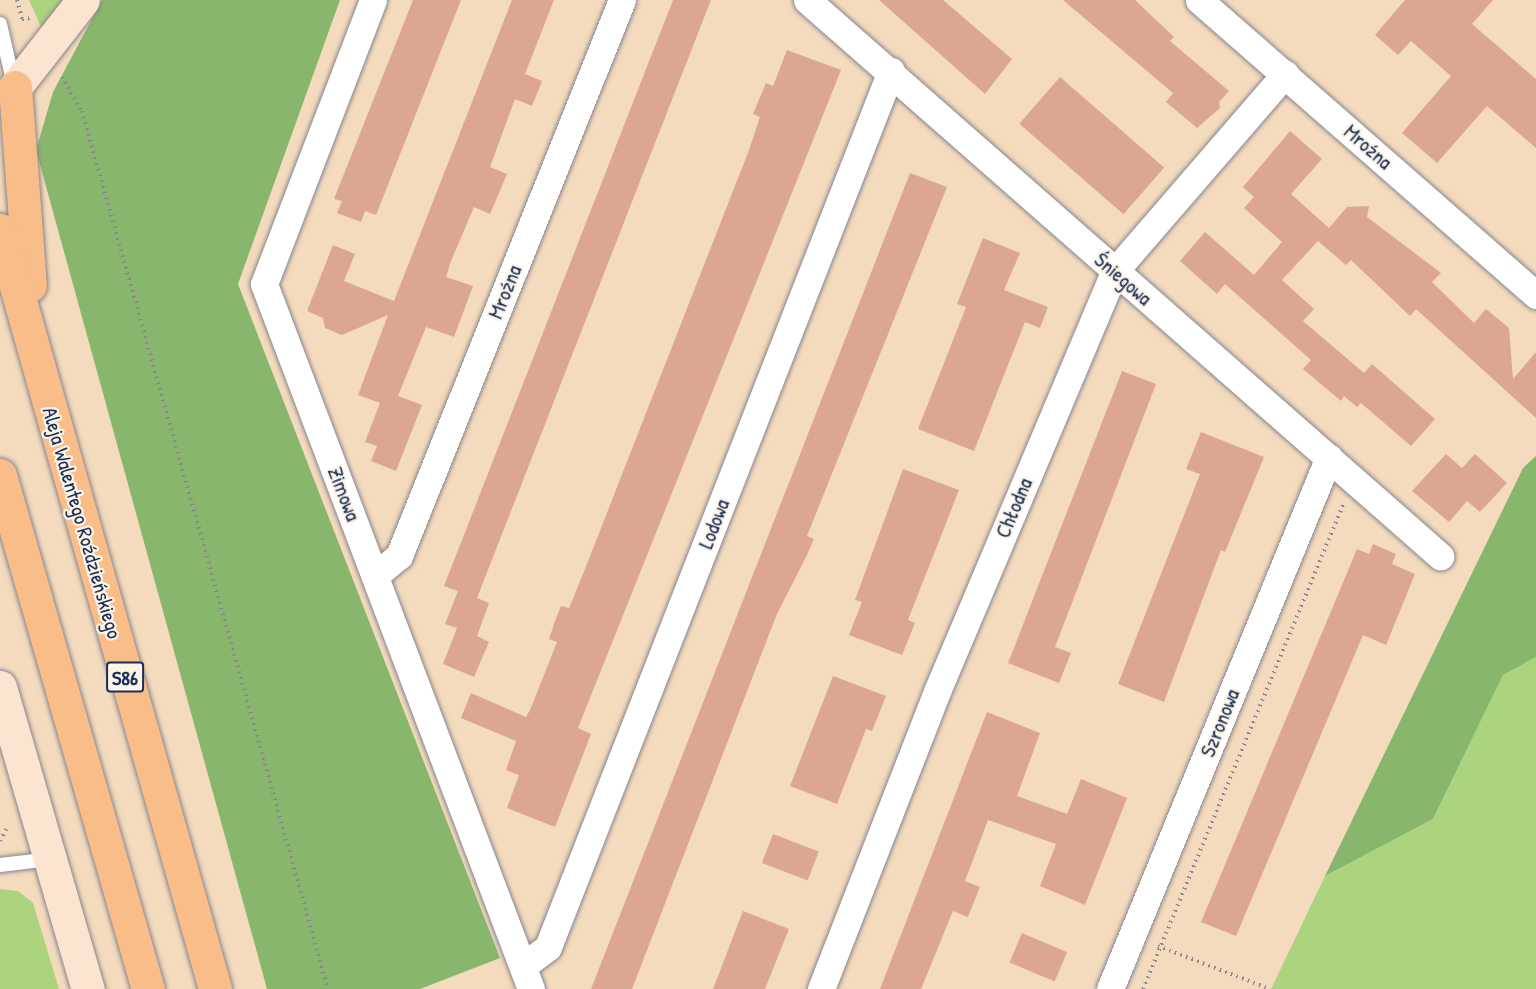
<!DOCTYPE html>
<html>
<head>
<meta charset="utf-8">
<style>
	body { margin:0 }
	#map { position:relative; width:1536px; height:989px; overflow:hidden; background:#f4dbbd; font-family:"Patrick Hand",sans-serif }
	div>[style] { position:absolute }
	.green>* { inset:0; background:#acd47e }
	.forest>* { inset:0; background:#89b66d }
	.building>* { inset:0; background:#dca790; transform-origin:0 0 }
	.path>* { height:4px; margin-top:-2px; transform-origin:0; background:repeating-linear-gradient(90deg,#88858e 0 1.5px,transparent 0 6px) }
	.roads { filter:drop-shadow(0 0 2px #88858e) drop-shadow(0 0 2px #88858e) }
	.lane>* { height:14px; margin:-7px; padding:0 7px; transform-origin:7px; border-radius:7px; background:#fff }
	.street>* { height:27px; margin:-13.5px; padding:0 13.5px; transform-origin:13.5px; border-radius:13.5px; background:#fff }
	.secondary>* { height:33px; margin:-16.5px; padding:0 16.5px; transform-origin:16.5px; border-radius:16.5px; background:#fce5d0 }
	.highway>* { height:33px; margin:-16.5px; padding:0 16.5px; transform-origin:16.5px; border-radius:16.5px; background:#f8bd89 }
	span { translate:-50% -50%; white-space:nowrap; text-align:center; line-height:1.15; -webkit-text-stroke:4.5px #fcf5e5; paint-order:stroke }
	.shield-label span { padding:2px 4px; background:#fcf5e5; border:2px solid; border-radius:4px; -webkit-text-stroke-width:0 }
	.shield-label { font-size:20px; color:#1b2f5e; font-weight:700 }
	.street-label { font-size:21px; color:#1b2f5e }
</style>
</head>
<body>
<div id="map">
	<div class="green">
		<i style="clip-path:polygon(29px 0,64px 0,42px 29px)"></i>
		<i style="clip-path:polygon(1536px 657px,1536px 989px,1271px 989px,1325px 876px,1433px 819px,1503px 675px)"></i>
		<i style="clip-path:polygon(0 889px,18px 891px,33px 903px,59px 989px,0 989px)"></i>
	</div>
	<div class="forest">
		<i style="clip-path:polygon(102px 0,340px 0,238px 284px,500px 958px,420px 989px,267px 989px,36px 150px,53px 92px)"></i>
		<i style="clip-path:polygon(1536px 456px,1536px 657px,1503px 675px,1433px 819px,1325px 876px,1523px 468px)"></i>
	</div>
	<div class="building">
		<i style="clip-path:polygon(413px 0,461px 0,376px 215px,365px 211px,361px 222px,337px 213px,342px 201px,334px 199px)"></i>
		<i style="clip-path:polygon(512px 0,554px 0,525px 74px,542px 81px,532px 106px,515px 99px,490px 167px,507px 174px,490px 214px,474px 207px,451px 261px,446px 277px,473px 286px,454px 337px,426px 327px,398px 396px,422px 405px,396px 471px,371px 461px,377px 446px,365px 442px,380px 403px,358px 395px,388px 315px,342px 335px,325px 328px,323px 318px,307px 311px,333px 245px,355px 254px,344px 281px,394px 301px)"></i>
		<i style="clip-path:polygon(673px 0,711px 0,477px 598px,489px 603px,477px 636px,489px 642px,474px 677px,443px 664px,457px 628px,445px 624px,458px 591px,468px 595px,444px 586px)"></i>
		<i style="clip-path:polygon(879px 0,943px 0,1012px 59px,985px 94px)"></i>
		<i style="clip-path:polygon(1063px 0,1135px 0,1174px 37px,1170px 41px,1229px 91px,1219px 102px,1220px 108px,1197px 128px,1166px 102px,1173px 93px)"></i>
		<i style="clip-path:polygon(1405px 0,1493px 0,1472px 24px,1536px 79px,1536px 148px,1487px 106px,1437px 163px,1402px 133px,1451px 76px,1411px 41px,1398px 55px,1375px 35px)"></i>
		<i style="clip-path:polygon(787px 50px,841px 70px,578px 728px,591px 734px,555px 827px,507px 808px,519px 775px,506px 770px,516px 741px,461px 718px,471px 693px,526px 717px,530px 710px,557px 642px,549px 639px,555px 621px,561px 606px,569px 608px,583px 574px,749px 150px,760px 117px,753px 114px,766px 83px,773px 86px)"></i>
		<i style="left:1060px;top:77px;width:138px;height:62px;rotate:41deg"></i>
		<i style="clip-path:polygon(1290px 131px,1322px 159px,1291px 194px,1329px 228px,1347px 207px,1369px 206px,1367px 217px,1441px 273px,1432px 282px,1474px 323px,1486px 309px,1509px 328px,1513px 379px,1536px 352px,1536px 418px,1416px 309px,1410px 316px,1351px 260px,1346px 265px,1318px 241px,1282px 280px,1314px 309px,1303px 321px,1364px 373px,1372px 364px,1435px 419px,1411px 446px,1361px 403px,1357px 407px,1344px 396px,1341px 401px,1303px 369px,1311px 360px,1225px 284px,1217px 294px,1180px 261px,1205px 232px,1254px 275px,1282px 242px,1244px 208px,1254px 197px,1243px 187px)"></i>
		<i style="clip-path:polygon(910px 173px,947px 187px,807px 536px,814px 539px,807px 555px,777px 614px,632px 989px,591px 989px)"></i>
		<i style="clip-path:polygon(983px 238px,1020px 253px,1004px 290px,1048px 307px,1040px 328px,1025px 322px,974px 451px,918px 429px,966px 307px,957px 304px)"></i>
		<i style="clip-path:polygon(1122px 371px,1156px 384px,1055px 647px,1071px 653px,1059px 683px,1008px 663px)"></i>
		<i style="clip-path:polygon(1201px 432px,1264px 457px,1225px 552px,1221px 550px,1164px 702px,1118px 684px,1200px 474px,1186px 469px)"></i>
		<i style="clip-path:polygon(1446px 454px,1462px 468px,1475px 454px,1507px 483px,1480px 512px,1467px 501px,1449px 522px,1412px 491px)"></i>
		<i style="clip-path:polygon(903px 469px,959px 490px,908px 620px,915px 623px,902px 655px,849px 635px,862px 602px,855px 600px)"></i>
		<i style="clip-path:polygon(1373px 544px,1396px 554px,1392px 564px,1415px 574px,1386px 645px,1363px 635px,1236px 936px,1201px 922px,1357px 549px,1369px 554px)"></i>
		<i style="clip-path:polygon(833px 676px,886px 696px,872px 731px,866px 729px,837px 804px,790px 786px)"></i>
		<i style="clip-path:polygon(987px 712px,1040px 733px,1017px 796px,1067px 814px,1081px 779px,1127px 798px,1085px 905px,1040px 886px,1056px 844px,988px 820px,965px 881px,980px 887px,968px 917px,953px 911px,921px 989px,880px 989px)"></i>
		<i style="left:773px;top:834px;width:49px;height:31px;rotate:21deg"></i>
		<i style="clip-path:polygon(743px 911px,789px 929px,765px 989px,713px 989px)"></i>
		<i style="left:1022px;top:933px;width:49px;height:32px;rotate:23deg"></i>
	</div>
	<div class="path">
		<i style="left:17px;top:0;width:20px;rotate:75deg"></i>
		<i style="left:22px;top:19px;width:9px;rotate:-6deg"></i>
		<i style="left:62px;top:77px;width:39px;rotate:60deg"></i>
		<i style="left:82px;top:111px;width:912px;rotate:74.35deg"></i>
		<i style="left:0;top:841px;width:17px;rotate:-62deg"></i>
		<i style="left:1158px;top:946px;width:120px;rotate:21deg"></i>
		<i style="left:1143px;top:989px;width:524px;rotate:-67.55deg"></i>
	</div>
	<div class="roads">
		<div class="lane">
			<i style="left:0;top:24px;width:63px;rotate:77.1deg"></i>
			<i style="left:0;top:865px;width:50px;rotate:-6.8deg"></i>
		</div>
		<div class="street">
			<i style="left:373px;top:0;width:304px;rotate:111deg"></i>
			<i style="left:264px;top:284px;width:754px;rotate:69.26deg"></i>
			<i style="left:807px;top:0;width:843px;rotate:41.29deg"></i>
			<i style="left:1199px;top:0;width:448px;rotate:41.2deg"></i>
			<i style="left:376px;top:575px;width:30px;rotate:-40deg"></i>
			<i style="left:399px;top:556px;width:599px;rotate:-68.15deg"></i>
			<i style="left:523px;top:966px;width:31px;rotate:-37deg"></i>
			<i style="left:548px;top:947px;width:941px;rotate:-68.62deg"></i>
			<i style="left:821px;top:989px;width:322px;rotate:-68.7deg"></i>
			<i style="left:938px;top:689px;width:453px;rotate:-67.1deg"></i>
			<i style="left:1114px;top:272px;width:262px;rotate:-49.2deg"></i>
			<i style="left:1110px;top:989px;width:575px;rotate:-67.63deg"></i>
		</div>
		<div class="secondary">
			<i style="left:15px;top:87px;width:110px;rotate:-52deg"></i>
			<i style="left:0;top:687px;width:315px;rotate:73.8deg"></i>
		</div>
		<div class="highway">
			<i style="left:15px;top:87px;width:199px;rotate:85.7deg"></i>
			<i style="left:0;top:230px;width:789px;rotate:74.18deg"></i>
			<i style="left:0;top:475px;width:535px;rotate:73.94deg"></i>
		</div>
	</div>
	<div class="shield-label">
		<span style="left:125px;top:677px">S86</span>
	</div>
	<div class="street-label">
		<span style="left:1368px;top:147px;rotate:41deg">Mroźna</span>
		<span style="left:1123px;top:279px;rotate:41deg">Śniegowa</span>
		<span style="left:505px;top:292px;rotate:-68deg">Mroźna</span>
		<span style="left:344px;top:494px;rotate:69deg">Zimowa</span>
		<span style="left:1014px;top:508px;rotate:-67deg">Chłodna</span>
		<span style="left:82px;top:523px;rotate:74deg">Aleja Walentego Roździeńskiego</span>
		<span style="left:714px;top:524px;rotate:-69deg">Lodowa</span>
		<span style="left:1220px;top:723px;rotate:-68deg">Szronowa</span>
	</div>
</div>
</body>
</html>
